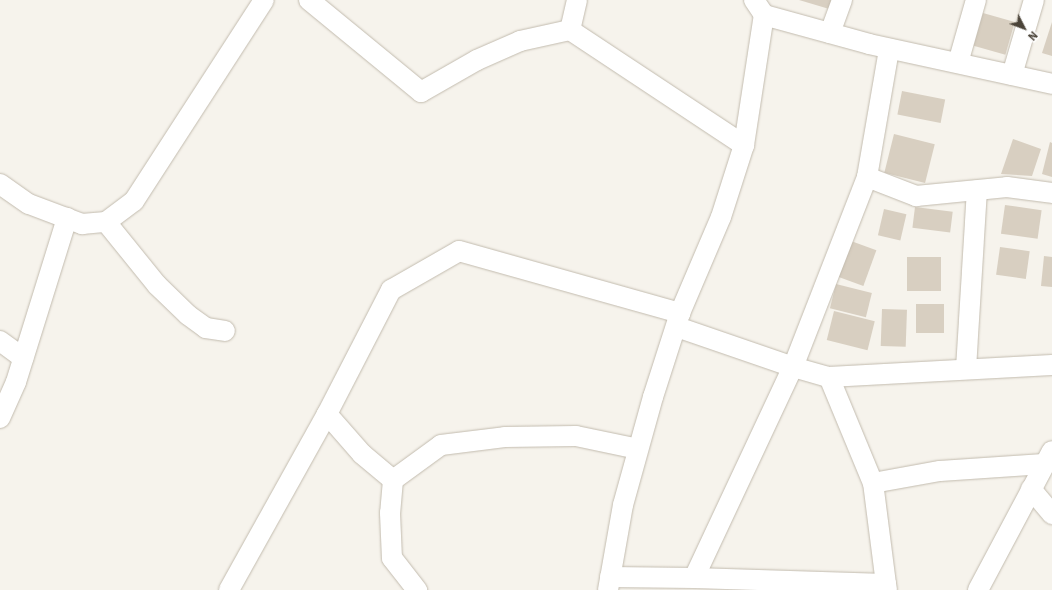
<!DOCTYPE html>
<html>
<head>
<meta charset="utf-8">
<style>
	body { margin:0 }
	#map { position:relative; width:1052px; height:590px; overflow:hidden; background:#f6f3ec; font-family:"IBM Plex Sans",sans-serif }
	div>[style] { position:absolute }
	.building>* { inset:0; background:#d8cfc1; transform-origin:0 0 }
	.roads { filter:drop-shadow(0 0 1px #c2bbae) drop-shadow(0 0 1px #c2bbae) }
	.minor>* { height:20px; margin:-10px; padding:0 10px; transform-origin:10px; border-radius:10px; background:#fff }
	span { translate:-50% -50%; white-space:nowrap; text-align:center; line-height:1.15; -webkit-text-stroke:3.5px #fff; paint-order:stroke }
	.north { position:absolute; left:1004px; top:8px; width:40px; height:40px; -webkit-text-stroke:3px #fff; paint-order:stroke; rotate:132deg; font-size:11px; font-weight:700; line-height:16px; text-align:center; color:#4b4439 }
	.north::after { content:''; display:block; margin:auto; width:14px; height:18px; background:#4b4439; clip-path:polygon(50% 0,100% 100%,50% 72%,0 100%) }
</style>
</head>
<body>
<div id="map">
	<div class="building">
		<i style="clip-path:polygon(799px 0,839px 0,836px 11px)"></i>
		<i style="left:983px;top:13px;width:33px;height:34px;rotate:16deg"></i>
		<i style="clip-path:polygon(1052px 22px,1052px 56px,1042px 53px)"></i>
		<i style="left:902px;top:91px;width:44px;height:24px;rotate:11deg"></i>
		<i style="left:894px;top:134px;width:42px;height:40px;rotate:14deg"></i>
		<i style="clip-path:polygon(1013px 139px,1041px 149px,1032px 176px,1001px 174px)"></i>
		<i style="clip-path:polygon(1050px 142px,1052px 143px,1052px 177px,1042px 174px)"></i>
		<i style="left:1005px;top:205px;width:37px;height:29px;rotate:8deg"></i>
		<i style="left:915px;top:207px;width:38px;height:21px;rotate:7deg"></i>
		<i style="left:884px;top:209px;width:23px;height:27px;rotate:13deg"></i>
		<i style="left:851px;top:241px;width:27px;height:38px;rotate:20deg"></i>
		<i style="left:1000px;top:247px;width:30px;height:28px;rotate:8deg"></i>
		<i style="clip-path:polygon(1044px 256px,1052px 257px,1052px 287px,1041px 286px)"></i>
		<i style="left:907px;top:257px;width:34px;height:34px"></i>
		<i style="left:836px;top:284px;width:37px;height:25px;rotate:14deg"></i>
		<i style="left:916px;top:304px;width:28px;height:29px"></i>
		<i style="left:882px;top:309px;width:25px;height:37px;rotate:2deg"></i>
		<i style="left:834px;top:311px;width:42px;height:30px;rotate:14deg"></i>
	</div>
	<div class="roads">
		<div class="minor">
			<i style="left:309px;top:0;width:145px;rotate:39.4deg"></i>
			<i style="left:421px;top:92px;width:64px;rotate:-29.7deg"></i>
			<i style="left:477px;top:60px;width:47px;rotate:-23.8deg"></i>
			<i style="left:520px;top:41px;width:51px;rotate:-12.4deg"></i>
			<i style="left:577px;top:0;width:31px;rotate:103deg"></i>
			<i style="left:570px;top:30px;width:209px;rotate:33.5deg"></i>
			<i style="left:754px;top:0;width:18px;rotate:56deg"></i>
			<i style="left:764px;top:15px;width:109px;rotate:15.4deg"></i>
			<i style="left:869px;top:44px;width:187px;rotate:12.3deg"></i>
			<i style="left:830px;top:33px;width:35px;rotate:-70deg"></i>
			<i style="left:958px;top:63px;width:66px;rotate:-74.1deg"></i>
			<i style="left:1012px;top:75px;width:78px;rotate:-73.7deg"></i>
			<i style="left:867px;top:177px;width:53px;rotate:21.2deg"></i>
			<i style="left:916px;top:196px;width:91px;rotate:-5.6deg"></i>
			<i style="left:1007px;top:187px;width:45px;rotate:7.6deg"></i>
			<i style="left:0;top:184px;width:35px;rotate:35deg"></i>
			<i style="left:29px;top:204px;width:57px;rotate:20.7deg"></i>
			<i style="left:82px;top:224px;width:24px;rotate:-5deg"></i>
			<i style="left:106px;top:222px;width:35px;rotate:-37deg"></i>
			<i style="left:134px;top:201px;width:239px;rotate:-57.1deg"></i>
			<i style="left:106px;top:222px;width:81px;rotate:51deg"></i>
			<i style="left:157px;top:285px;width:43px;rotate:44.1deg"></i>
			<i style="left:188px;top:315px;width:22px;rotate:36deg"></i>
			<i style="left:206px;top:328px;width:19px;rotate:9deg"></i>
			<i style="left:677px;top:327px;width:123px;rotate:19deg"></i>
			<i style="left:793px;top:367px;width:37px;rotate:16deg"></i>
			<i style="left:829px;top:377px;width:223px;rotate:-3.1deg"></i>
			<i style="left:0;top:341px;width:29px;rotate:36deg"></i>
			<i style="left:966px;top:369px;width:179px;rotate:-86.5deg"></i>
			<i style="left:829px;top:377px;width:115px;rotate:67.5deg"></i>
			<i style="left:327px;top:414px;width:53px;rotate:48.8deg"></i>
			<i style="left:362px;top:454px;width:40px;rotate:40deg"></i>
			<i style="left:393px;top:480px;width:59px;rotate:-36.1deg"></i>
			<i style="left:441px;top:445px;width:64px;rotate:-7.1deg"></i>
			<i style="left:505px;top:437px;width:71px;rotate:-0.8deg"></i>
			<i style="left:576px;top:436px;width:63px;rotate:11.8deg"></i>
			<i style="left:0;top:418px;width:39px;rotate:-66deg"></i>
			<i style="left:16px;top:382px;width:172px;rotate:-72.7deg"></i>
			<i style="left:393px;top:480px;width:33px;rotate:95deg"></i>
			<i style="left:390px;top:513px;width:45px;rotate:87.5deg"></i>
			<i style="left:392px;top:558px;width:41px;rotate:52deg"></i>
			<i style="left:1031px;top:489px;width:33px;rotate:50deg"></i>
			<i style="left:610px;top:577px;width:84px;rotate:0.7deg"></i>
			<i style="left:694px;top:578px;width:233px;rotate:-64.9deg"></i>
			<i style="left:793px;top:367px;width:204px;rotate:-68.7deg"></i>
			<i style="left:867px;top:177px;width:130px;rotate:-80.2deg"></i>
			<i style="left:694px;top:578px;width:192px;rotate:1.8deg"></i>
			<i style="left:886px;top:584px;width:6px;rotate:81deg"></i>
			<i style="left:886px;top:584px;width:102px;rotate:-97.3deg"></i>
			<i style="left:873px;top:483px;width:68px;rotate:-10.2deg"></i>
			<i style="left:940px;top:471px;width:104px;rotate:-3.9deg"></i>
			<i style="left:229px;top:590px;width:201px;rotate:-60.9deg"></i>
			<i style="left:327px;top:414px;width:140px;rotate:-62.7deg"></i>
			<i style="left:391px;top:290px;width:78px;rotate:-29.8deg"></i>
			<i style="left:459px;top:251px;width:230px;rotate:15.7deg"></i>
			<i style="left:608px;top:590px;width:86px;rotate:-80deg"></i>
			<i style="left:623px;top:505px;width:112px;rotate:-74.5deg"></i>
			<i style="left:653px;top:397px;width:88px;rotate:-72.2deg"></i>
			<i style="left:680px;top:313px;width:104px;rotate:-66.9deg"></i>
			<i style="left:721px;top:217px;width:76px;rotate:-72.3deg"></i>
			<i style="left:744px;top:145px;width:132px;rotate:-81.3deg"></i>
			<i style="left:978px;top:590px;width:157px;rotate:-62deg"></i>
		</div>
	</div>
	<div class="north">N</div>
</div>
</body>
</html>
